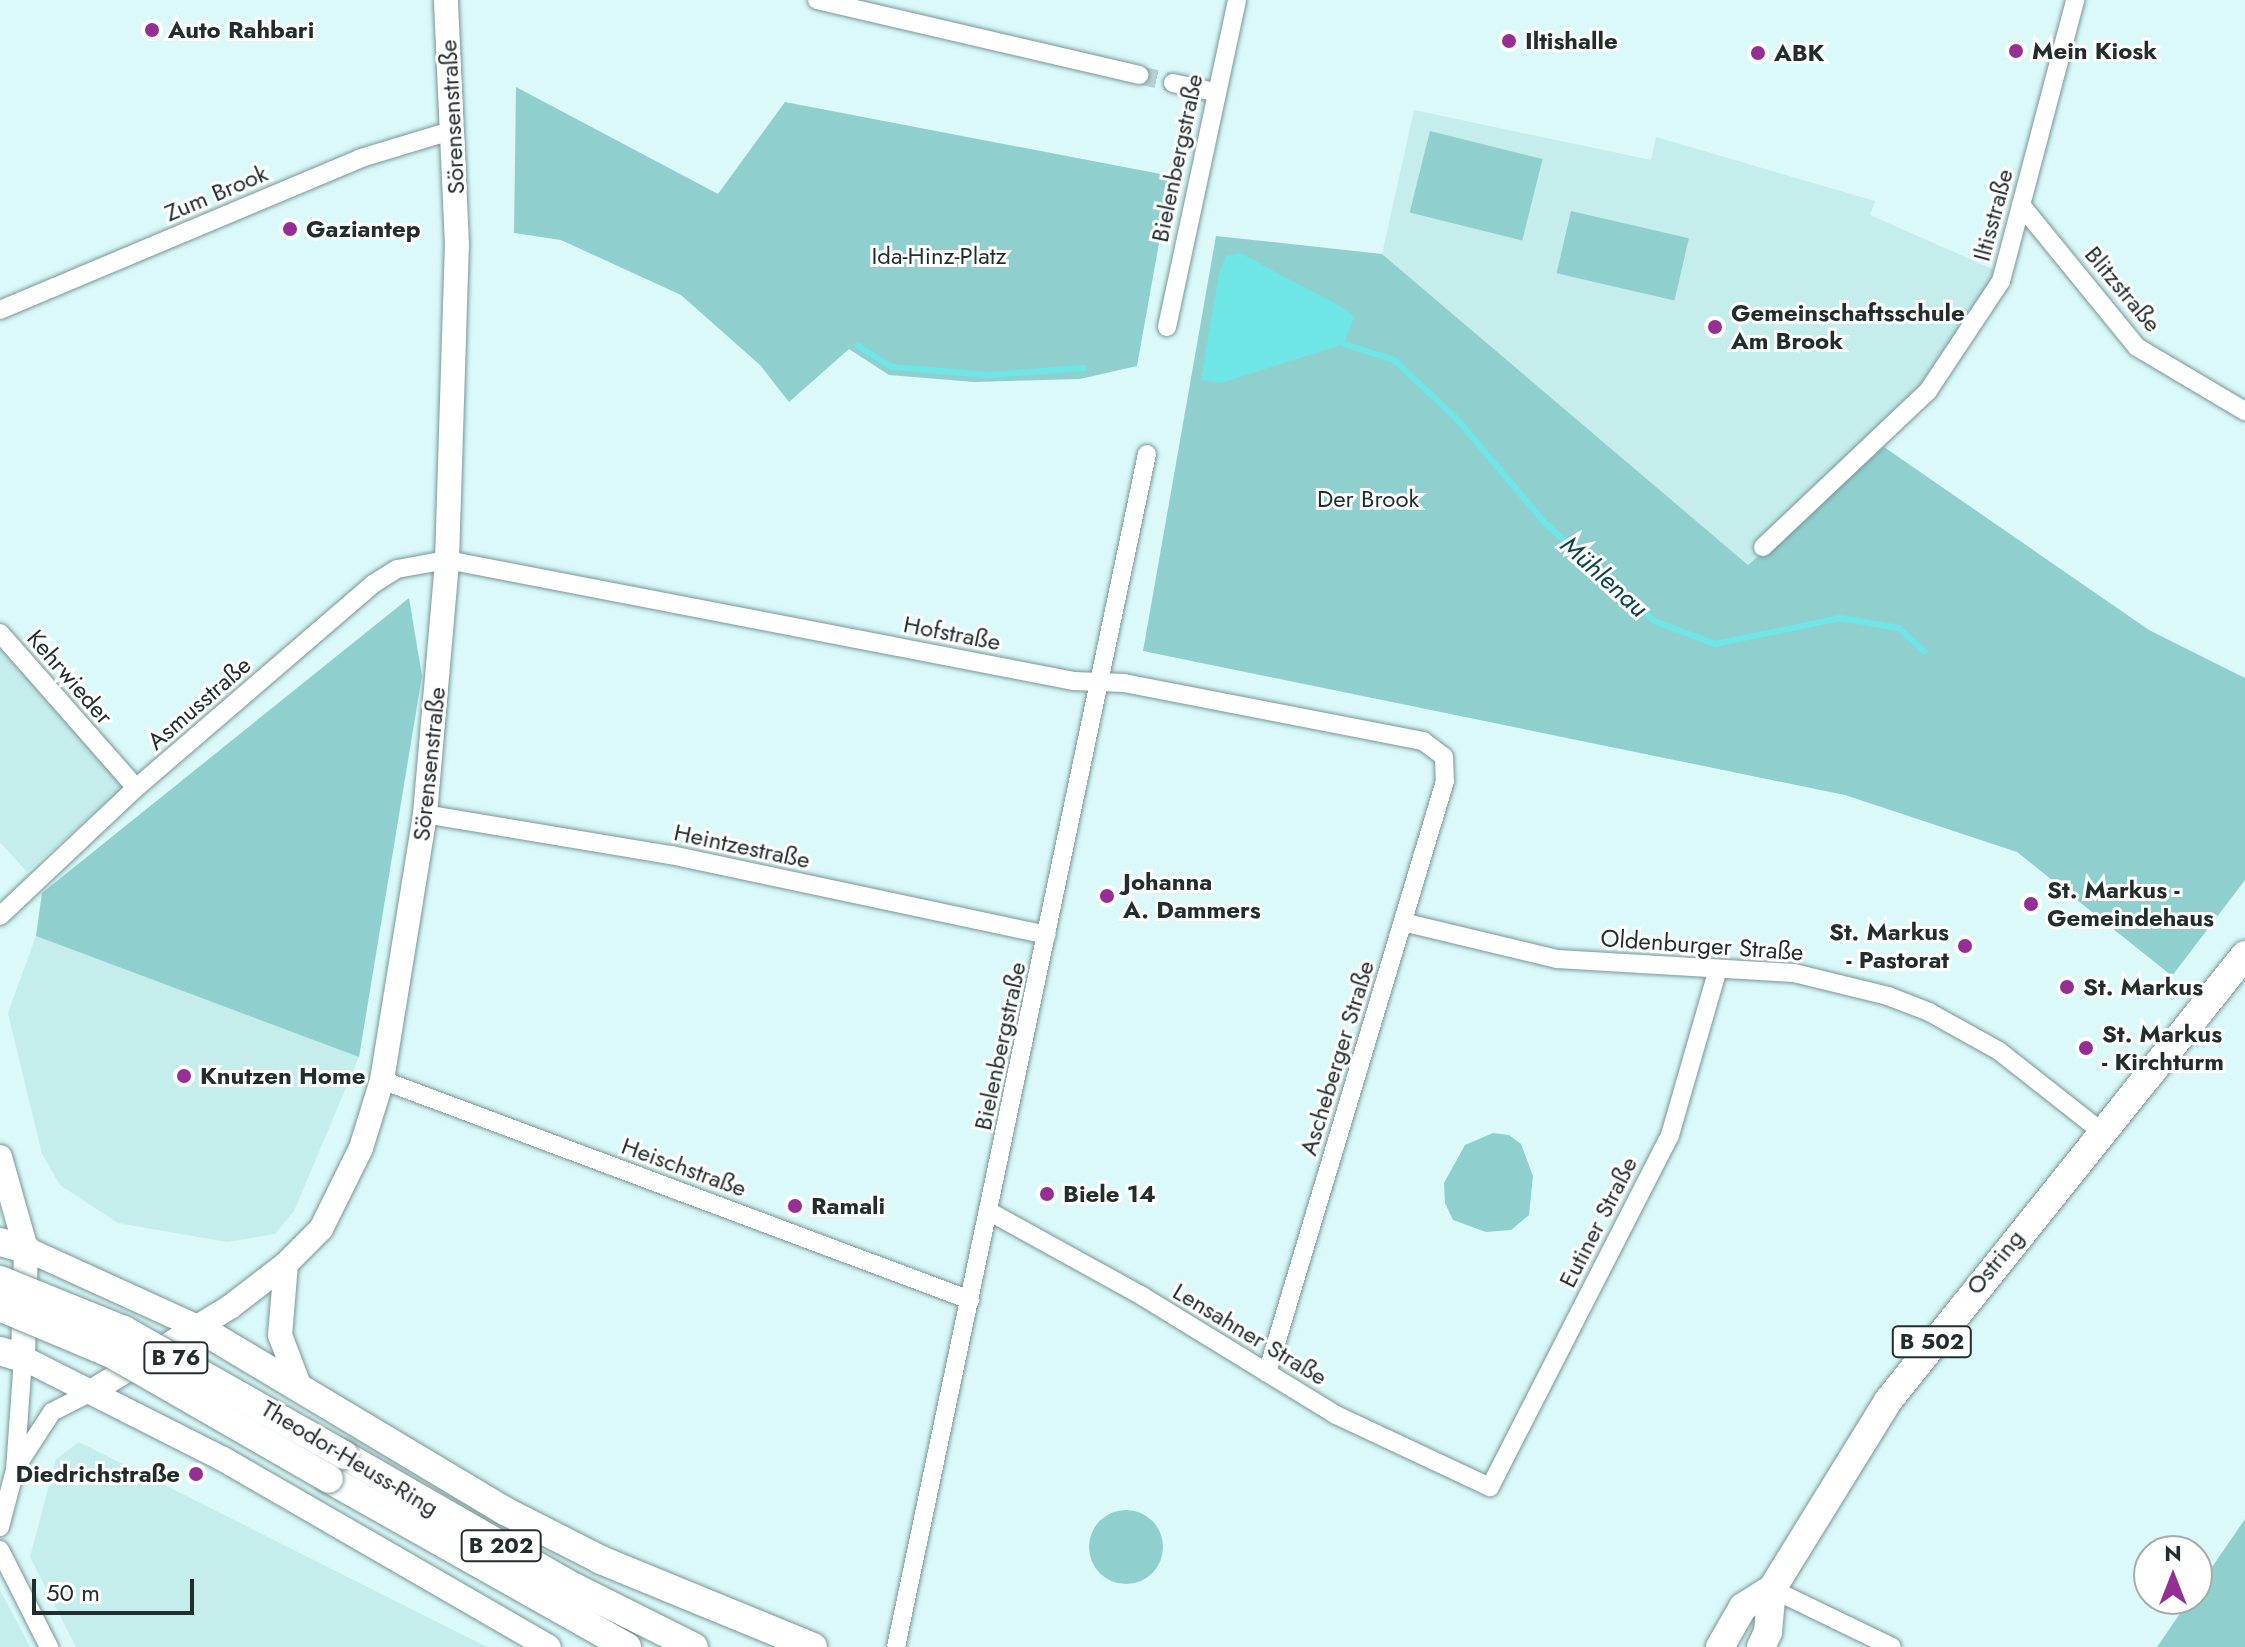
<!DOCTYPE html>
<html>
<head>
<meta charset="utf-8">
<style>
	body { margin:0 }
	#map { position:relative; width:2245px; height:1647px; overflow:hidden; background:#daf9f8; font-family:Jost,sans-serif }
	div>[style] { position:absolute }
	.built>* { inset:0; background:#c5edec }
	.green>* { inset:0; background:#8fd0ce; transform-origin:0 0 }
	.round { border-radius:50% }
	.water>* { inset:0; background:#6de6e5 }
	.stream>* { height:6px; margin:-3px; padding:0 3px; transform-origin:3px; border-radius:3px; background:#6de6e5 }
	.minor-tunnel>* { height:18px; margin-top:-9px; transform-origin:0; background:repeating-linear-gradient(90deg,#b5d0d0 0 18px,transparent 0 27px) }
	.roads { filter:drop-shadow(0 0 2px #7a9696) drop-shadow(0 0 2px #7a9696) }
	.minor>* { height:18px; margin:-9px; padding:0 9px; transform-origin:9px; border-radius:9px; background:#fff }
	.secondary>* { height:24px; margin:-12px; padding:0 12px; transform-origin:12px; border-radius:12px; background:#fff }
	.primary>* { height:28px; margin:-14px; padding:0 14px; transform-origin:14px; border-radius:14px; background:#fff }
	.trunk>* { height:28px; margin:-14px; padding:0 14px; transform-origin:14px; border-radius:14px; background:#fff }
	.bridges { filter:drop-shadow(0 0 2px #7a9696) drop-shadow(0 0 2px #7a9696) }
	.trunk-bridge>* { height:28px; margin:-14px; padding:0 14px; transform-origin:14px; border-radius:14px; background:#fff }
	.dots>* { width:22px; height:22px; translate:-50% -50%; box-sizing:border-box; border:4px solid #fff; border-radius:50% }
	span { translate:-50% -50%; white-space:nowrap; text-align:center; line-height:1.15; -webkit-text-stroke:6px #fff; paint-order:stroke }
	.shield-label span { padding:2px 6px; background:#fff; border:2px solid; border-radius:6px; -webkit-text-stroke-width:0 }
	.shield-label { font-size:22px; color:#222e2e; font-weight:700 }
	.poi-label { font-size:24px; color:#222e2e; font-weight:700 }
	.left { translate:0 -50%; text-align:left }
	.right { translate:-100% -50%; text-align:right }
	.street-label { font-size:24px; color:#222e2e }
	.park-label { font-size:24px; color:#1a302f }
	.water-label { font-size:26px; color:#0c4545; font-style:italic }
	.north { position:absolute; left:2133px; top:1535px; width:80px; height:80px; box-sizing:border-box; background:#fff; border:2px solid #a7abab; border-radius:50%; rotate:0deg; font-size:22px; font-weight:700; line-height:32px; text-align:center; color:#222e2e }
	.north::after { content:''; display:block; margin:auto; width:28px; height:36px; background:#962f94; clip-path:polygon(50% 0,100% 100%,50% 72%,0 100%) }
	.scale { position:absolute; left:32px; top:1579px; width:162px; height:36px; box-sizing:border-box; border:4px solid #222e2e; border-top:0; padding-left:10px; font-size:24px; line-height:28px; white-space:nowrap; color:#222e2e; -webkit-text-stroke:6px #fff; paint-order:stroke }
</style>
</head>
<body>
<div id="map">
	<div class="built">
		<i style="clip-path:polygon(1414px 110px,1651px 160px,1656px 137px,1875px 201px,1870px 215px,1997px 271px,1922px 404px,1884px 447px,1748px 565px,1382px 254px)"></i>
		<i style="clip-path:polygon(0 642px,126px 785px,27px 872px,0 842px)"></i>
		<i style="clip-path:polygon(36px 936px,359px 1057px,294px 1211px,275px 1234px,227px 1242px,118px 1223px,60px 1185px,42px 1154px,8px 1013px)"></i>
		<i style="clip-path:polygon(79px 1442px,487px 1647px,76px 1647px,30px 1557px,56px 1459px)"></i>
		<i style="clip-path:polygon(0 1590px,30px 1647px,0 1647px)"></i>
	</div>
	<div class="green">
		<i style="clip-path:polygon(516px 87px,718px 194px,785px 102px,1171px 176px,1137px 366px,1080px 379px,974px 382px,889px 375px,849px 349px,789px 402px,760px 365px,681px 295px,561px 240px,514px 233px)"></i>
		<i style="left:1430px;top:131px;width:116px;height:84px;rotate:14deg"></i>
		<i style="left:1571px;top:211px;width:121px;height:64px;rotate:13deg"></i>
		<i style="clip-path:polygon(1216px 236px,1382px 254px,1748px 565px,1884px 447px,2149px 630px,2245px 678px,2245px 880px,2172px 976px,2017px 852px,1845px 795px,1143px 651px)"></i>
		<i style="clip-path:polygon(409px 598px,422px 676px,359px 1057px,36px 936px,42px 893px)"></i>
		<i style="clip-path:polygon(1493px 1133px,1509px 1135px,1521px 1144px,1533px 1176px,1529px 1215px,1511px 1230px,1486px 1232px,1453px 1220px,1445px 1203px,1444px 1183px,1465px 1145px)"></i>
		<i class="round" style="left:1089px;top:1510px;width:74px;height:74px"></i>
		<i style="clip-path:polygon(2245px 1519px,2245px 1647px,2157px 1647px,2190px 1599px,2197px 1599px,2197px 1589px)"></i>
	</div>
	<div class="water">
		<i style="clip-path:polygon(1240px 253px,1347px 310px,1354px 317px,1344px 344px,1221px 383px,1201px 380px,1219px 274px,1226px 256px)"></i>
	</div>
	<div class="stream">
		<i style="left:1344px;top:344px;width:52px;rotate:17.7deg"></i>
		<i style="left:1394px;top:360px;width:85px;rotate:43.1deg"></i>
		<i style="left:1456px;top:418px;width:139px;rotate:49.7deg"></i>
		<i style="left:1546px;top:524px;width:145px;rotate:41.9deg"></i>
		<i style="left:1654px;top:621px;width:65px;rotate:20.7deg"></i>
		<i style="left:1715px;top:644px;width:128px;rotate:-11.7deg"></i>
		<i style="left:1840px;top:618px;width:60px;rotate:9.6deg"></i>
		<i style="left:1899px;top:628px;width:35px;rotate:43deg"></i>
		<i style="left:858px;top:346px;width:40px;rotate:32deg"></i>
		<i style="left:892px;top:367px;width:98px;rotate:4.7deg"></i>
		<i style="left:990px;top:375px;width:94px;rotate:-4.3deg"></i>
	</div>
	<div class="minor-tunnel">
		<i style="left:1139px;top:75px;width:35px;rotate:13deg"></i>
	</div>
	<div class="roads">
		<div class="minor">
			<i style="left:817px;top:0;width:331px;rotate:13.1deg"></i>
			<i style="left:1173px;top:83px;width:42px;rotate:12.4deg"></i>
			<i style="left:2021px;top:205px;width:183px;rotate:50.8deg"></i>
			<i style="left:2137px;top:347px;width:126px;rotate:30.7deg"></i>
			<i style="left:0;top:310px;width:392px;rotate:-22.8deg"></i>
			<i style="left:361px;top:158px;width:97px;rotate:-16.8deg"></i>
			<i style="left:1167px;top:327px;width:334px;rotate:-77.9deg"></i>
			<i style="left:1763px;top:547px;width:227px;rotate:-43.4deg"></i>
			<i style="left:1928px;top:391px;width:132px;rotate:-56.4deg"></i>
			<i style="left:2001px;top:281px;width:291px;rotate:-75.2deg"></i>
			<i style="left:0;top:633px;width:206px;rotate:48.7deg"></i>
			<i style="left:425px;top:814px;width:249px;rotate:9.5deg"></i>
			<i style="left:671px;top:855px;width:384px;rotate:12deg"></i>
			<i style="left:0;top:916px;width:187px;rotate:-43.3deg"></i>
			<i style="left:136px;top:788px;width:313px;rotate:-40.7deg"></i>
			<i style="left:373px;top:584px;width:28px;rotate:-32deg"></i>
			<i style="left:397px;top:569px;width:51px;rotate:-10.2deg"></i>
			<i style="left:447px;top:560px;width:639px;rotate:10.92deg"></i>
			<i style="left:1074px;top:681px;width:50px;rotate:2.3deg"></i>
			<i style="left:1124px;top:683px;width:305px;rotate:11deg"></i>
			<i style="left:1423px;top:741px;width:26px;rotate:37deg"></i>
			<i style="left:1444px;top:757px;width:24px;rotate:88deg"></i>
			<i style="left:1445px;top:781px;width:618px;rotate:106.73deg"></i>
			<i style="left:1403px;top:922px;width:158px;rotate:13.5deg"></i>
			<i style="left:1557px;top:959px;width:237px;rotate:3.4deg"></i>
			<i style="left:1794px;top:973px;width:97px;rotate:13.7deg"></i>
			<i style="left:1888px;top:996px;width:44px;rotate:21.3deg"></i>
			<i style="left:1929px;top:1012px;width:80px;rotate:29.1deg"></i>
			<i style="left:1999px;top:1051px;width:131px;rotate:38.2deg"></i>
			<i style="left:382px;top:1080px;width:628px;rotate:20.51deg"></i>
			<i style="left:990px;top:1212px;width:174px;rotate:28.9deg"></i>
			<i style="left:1142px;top:1296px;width:228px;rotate:31.5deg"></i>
			<i style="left:1336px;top:1415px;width:170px;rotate:25.1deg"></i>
			<i style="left:1490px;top:1487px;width:395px;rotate:-62.9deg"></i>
			<i style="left:1670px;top:1135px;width:173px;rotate:-73.9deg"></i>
			<i style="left:18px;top:1464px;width:62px;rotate:-56.8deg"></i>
			<i style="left:52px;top:1412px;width:44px;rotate:-27.1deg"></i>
			<i style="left:0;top:1527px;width:59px;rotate:-75.3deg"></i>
			<i style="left:15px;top:1470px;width:112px;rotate:-85.9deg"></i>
			<i style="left:0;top:1550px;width:109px;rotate:63.2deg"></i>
			<i style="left:1772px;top:1589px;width:133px;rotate:25.8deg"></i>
			<i style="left:896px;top:1647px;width:1219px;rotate:-78.12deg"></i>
		</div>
		<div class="secondary">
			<i style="left:0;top:1157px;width:96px;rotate:74.2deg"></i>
			<i style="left:26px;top:1249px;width:109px;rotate:91.6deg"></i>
			<i style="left:23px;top:1358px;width:224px;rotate:26.8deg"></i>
			<i style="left:223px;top:1459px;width:376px;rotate:30deg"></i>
			<i style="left:26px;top:1249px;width:190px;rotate:24.5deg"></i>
			<i style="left:286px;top:1264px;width:71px;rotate:94.8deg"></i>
			<i style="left:280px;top:1335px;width:53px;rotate:69.2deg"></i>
			<i style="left:91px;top:1392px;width:163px;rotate:-31.4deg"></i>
			<i style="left:230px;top:1307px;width:71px;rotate:-37.5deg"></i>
			<i style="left:286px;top:1264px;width:49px;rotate:-45deg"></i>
			<i style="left:321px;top:1229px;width:90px;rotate:-63.7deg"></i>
			<i style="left:361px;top:1148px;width:71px;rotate:-72.8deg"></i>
			<i style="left:382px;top:1080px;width:269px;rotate:-80.8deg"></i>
			<i style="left:425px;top:814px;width:255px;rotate:-85deg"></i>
			<i style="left:447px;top:560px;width:315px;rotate:-88.2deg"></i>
			<i style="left:457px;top:245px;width:245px;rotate:-92.6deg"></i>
		</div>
		<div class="primary">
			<i style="left:199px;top:1328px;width:357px;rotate:30.9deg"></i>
			<i style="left:505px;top:1511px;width:108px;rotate:27deg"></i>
			<i style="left:601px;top:1560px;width:229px;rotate:22.3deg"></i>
			<i style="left:1720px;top:1647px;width:46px;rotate:-60.1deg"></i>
			<i style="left:1743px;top:1607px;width:34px;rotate:-32deg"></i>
			<i style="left:1761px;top:1647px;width:17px;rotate:-65deg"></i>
			<i style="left:1768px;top:1632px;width:43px;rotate:-84.7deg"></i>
			<i style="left:1772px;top:1589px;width:221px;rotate:-58.3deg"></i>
			<i style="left:1888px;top:1401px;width:571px;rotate:-51.32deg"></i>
		</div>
		<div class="trunk">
			<i style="left:0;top:1242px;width:27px;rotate:15deg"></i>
			<i style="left:0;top:1351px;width:24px;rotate:17deg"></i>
			<i style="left:344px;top:1455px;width:265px;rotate:29.9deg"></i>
			<i style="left:574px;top:1587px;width:134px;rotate:26.6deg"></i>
			<i style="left:329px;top:1479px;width:342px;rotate:29.4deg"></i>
		</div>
	</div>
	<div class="bridges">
		<div class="trunk-bridge">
			<i style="left:0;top:1280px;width:134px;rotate:22deg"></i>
			<i style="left:124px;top:1330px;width:253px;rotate:29.6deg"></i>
			<i style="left:0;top:1307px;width:121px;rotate:22.8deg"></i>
			<i style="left:112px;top:1354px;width:250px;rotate:29.9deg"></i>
		</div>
	</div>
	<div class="dots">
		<i style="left:152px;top:30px;background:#962f94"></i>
		<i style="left:1509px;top:41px;background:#962f94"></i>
		<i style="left:2016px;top:51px;background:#962f94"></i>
		<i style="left:1758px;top:53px;background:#962f94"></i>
		<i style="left:290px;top:229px;background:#962f94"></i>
		<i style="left:1715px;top:327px;background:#962f94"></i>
		<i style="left:1107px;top:896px;background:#962f94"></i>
		<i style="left:2031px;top:904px;background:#962f94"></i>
		<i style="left:1965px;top:946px;background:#962f94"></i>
		<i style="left:2067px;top:987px;background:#962f94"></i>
		<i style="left:2086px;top:1048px;background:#962f94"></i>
		<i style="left:184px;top:1076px;background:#962f94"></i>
		<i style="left:1047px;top:1194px;background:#962f94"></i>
		<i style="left:795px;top:1206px;background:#962f94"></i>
		<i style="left:196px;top:1474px;background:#962f94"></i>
	</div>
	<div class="shield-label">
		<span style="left:1932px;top:1342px">B 502</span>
		<span style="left:176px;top:1358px">B 76</span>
		<span style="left:501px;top:1546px">B 202</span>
	</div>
	<div class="poi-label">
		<span class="left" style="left:168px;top:30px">Auto Rahbari</span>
		<span class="left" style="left:1525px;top:41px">Iltishalle</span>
		<span class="left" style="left:2032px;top:51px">Mein Kiosk</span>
		<span class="left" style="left:1774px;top:53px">ABK</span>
		<span class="left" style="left:306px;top:229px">Gaziantep</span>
		<span class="left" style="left:1731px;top:327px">Gemeinschaftsschule<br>Am Brook</span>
		<span class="left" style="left:1123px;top:896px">Johanna<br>A. Dammers</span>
		<span class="left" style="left:2047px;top:904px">St. Markus -<br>Gemeindehaus</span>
		<span class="right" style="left:1949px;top:946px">St. Markus<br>- Pastorat</span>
		<span class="left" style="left:2083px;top:987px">St. Markus</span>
		<span class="left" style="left:2102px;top:1048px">St. Markus<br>- Kirchturm</span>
		<span class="left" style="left:200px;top:1076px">Knutzen Home</span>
		<span class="left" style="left:1063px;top:1194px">Biele 14</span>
		<span class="left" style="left:811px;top:1206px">Ramali</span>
		<span class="right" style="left:180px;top:1474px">Diedrichstraße</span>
	</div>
	<div class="street-label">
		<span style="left:452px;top:117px;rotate:-93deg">Sörensenstraße</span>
		<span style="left:1177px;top:158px;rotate:-78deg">Bielenbergstraße</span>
		<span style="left:216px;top:193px;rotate:-23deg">Zum Brook</span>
		<span style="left:1993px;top:215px;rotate:-75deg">Iltisstraße</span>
		<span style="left:2123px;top:289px;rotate:50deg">Blitzstraße</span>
		<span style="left:952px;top:633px;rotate:11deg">Hofstraße</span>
		<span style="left:70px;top:677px;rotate:49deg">Kehrwieder</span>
		<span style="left:199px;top:703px;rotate:-41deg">Asmusstraße</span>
		<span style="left:429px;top:764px;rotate:-84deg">Sörensenstraße</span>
		<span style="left:742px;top:846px;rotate:12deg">Heintzestraße</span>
		<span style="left:1702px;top:945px;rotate:4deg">Oldenburger Straße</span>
		<span style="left:1000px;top:1046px;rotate:-78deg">Bielenbergstraße</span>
		<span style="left:1337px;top:1058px;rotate:-73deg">Ascheberger Straße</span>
		<span style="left:684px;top:1167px;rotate:20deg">Heischstraße</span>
		<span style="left:1598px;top:1222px;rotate:-63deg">Eutiner Straße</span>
		<span style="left:1995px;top:1262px;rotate:-51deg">Ostring</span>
		<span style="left:1250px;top:1334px;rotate:31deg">Lensahner Straße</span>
		<span style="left:350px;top:1458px;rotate:31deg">Theodor-Heuss-Ring</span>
	</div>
	<div class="park-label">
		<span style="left:939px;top:256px">Ida-Hinz-Platz</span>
		<span style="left:1368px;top:499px">Der Brook</span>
	</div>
	<div class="water-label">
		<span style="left:1604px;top:577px;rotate:42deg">Mühlenau</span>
	</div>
	<div class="north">N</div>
	<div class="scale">50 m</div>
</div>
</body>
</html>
